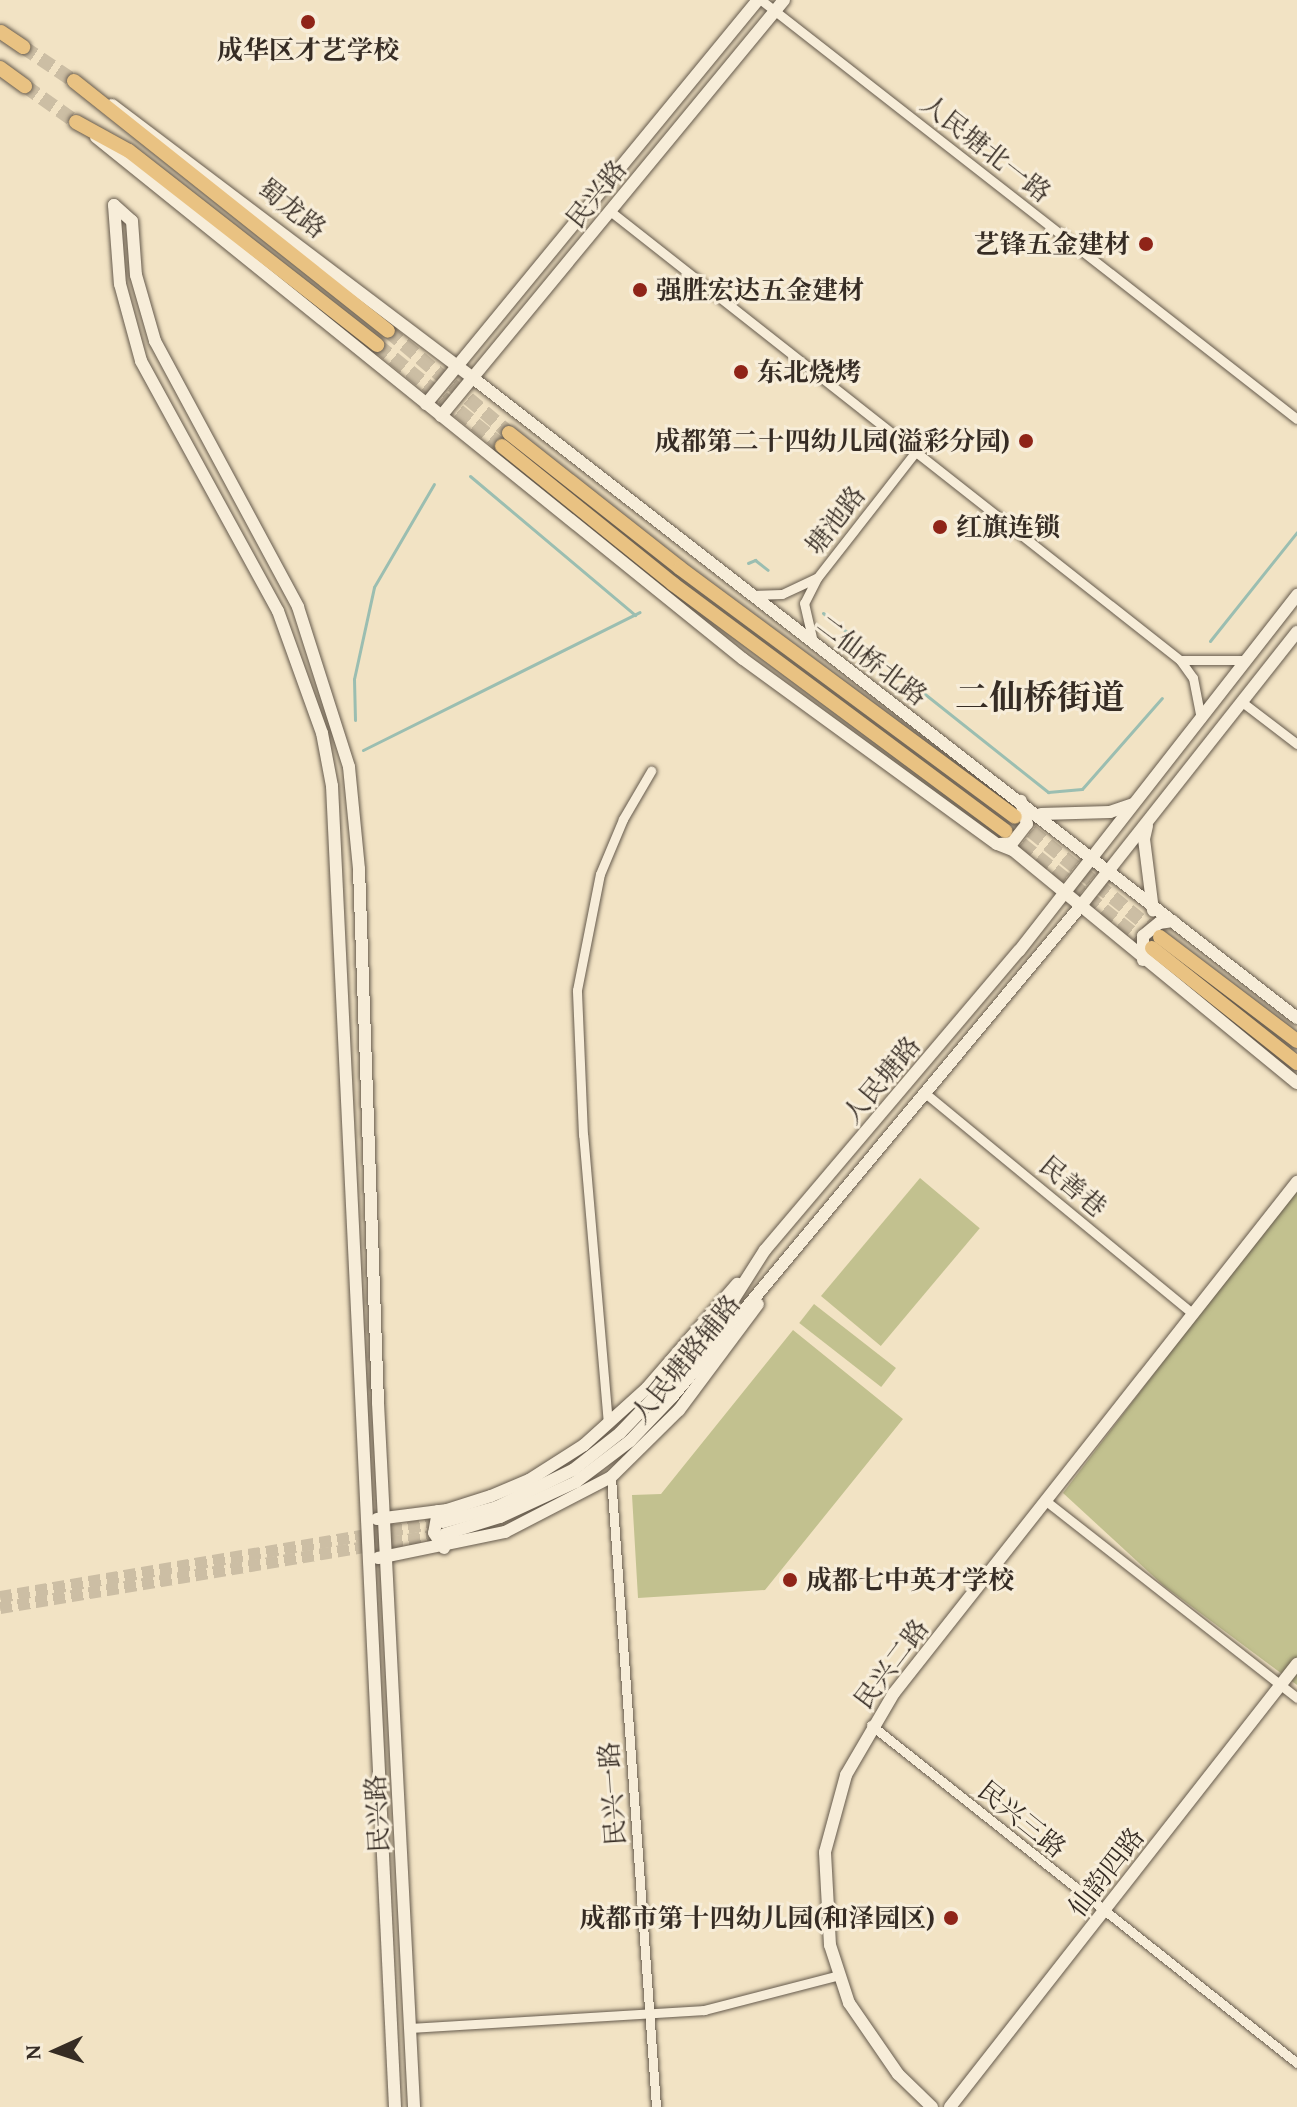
<!DOCTYPE html>
<html>
<head>
<meta charset="utf-8">
<style>
	body { margin:0 }
	#map { position:relative; width:1297px; height:2107px; overflow:hidden; background:#f2e3c4; font-family:"Gentium Book Plus","Noto Serif SC",serif }
	div>[style] { position:absolute }
	.green>* { inset:0; background:#c2c18f; transform-origin:0 0 }
	.stream>* { height:3px; margin:-1.5px; padding:0 1.5px; transform-origin:1.5px; border-radius:1.5px; background:#9bbeb1 }
	.secondary-tunnel>* { height:12px; margin-top:-6px; transform-origin:0; background:repeating-linear-gradient(90deg,#ccbea4 0 12px,transparent 0 18px) }
	.primary-tunnel>* { height:14px; margin-top:-7px; transform-origin:0; background:repeating-linear-gradient(90deg,#ccbea4 0 14px,transparent 0 21px) }
	.roads { filter:drop-shadow(0 0 2px #655a4c) drop-shadow(0 0 2px #655a4c) }
	.street>* { height:9px; margin:-4.5px; padding:0 4.5px; transform-origin:4.5px; border-radius:4.5px; background:#f7edd9 }
	.secondary>* { height:12px; margin:-6px; padding:0 6px; transform-origin:6px; border-radius:6px; background:#f7edd9 }
	.primary>* { height:14px; margin:-7px; padding:0 7px; transform-origin:7px; border-radius:7px; background:#e9c282 }
	.dots>* { width:22px; height:22px; translate:-50% -50%; box-sizing:border-box; border:4px solid #f7edd9; border-radius:50% }
	span { translate:-50% -50%; white-space:nowrap; text-align:center; line-height:1.15; -webkit-text-stroke:6px #f7edd9; paint-order:stroke }
	.poi-label { font-size:26px; color:#362c24; font-weight:700 }
	.right { translate:-100% -50%; text-align:right }
	.left { translate:0 -50%; text-align:left }
	.street-label { font-size:26px; color:#362c24 }
	.district-label { font-size:34px; color:#362c24; font-weight:700 }
	.north { position:absolute; left:16px; top:2011px; width:80px; height:80px; -webkit-text-stroke:6px #f7edd9; paint-order:stroke; rotate:267deg; font-size:22px; font-weight:700; line-height:32px; text-align:center; color:#362c24 }
	.north::after { content:''; display:block; margin:auto; width:28px; height:36px; background:#362c24; clip-path:polygon(50% 0,100% 100%,50% 72%,0 100%) }
</style>
</head>
<body>
<div id="map">
	<div class="green">
		<i style="left:920px;top:1178px;width:78px;height:154px;rotate:40deg"></i>
		<i style="clip-path:polygon(1297px 1186px,1297px 1685px,1164px 1586px,1063px 1493px)"></i>
		<i style="left:814px;top:1304px;width:104px;height:24px;rotate:38deg"></i>
		<i style="clip-path:polygon(793px 1330px,903px 1419px,765px 1590px,638px 1598px,632px 1495px,661px 1494px)"></i>
	</div>
	<div class="stream">
		<i style="left:470px;top:476px;width:216px;rotate:40.1deg"></i>
		<i style="left:748px;top:563px;width:8px;rotate:-23deg"></i>
		<i style="left:755px;top:560px;width:16px;rotate:38deg"></i>
		<i style="left:823px;top:613px;width:288px;rotate:38.5deg"></i>
		<i style="left:1048px;top:792px;width:34px;rotate:-5deg"></i>
		<i style="left:1082px;top:789px;width:121px;rotate:-48.7deg"></i>
		<i style="left:1210px;top:641px;width:139px;rotate:-51.4deg"></i>
		<i style="left:355px;top:720px;width:41px;rotate:-91.4deg"></i>
		<i style="left:354px;top:679px;width:94px;rotate:-77.7deg"></i>
		<i style="left:374px;top:587px;width:119px;rotate:-59.8deg"></i>
		<i style="left:363px;top:750px;width:309px;rotate:-26.5deg"></i>
	</div>
	<div class="secondary-tunnel">
		<i style="left:0;top:1597px;width:449px;rotate:-9.6deg"></i>
		<i style="left:0;top:1608px;width:449px;rotate:-9.5deg"></i>
	</div>
	<div class="primary-tunnel">
		<i style="left:23px;top:47px;width:61px;rotate:33.7deg"></i>
		<i style="left:25px;top:86px;width:62px;rotate:35.2deg"></i>
		<i style="left:388px;top:331px;width:158px;rotate:40.1deg"></i>
		<i style="left:377px;top:345px;width:161px;rotate:38.9deg"></i>
		<i style="left:1015px;top:818px;width:187px;rotate:39.1deg"></i>
		<i style="left:1005px;top:831px;width:187px;rotate:38.7deg"></i>
	</div>
	<div class="roads">
		<div class="street">
			<i style="left:761px;top:0;width:680px;rotate:38.02deg"></i>
			<i style="left:610px;top:211px;width:726px;rotate:38.23deg"></i>
			<i style="left:817px;top:578px;width:162px;rotate:-52deg"></i>
			<i style="left:752px;top:595px;width:30px;rotate:-2deg"></i>
			<i style="left:782px;top:594px;width:38px;rotate:-25deg"></i>
			<i style="left:817px;top:578px;width:28px;rotate:117deg"></i>
			<i style="left:804px;top:603px;width:40px;rotate:77deg"></i>
			<i style="left:1242px;top:702px;width:69px;rotate:37.4deg"></i>
			<i style="left:1201px;top:719px;width:42px;rotate:-101deg"></i>
			<i style="left:1193px;top:678px;width:22px;rotate:-126deg"></i>
			<i style="left:1180px;top:660px;width:66px"></i>
			<i style="left:925px;top:1093px;width:347px;rotate:39.5deg"></i>
			<i style="left:608px;top:1424px;width:290px;rotate:-94.9deg"></i>
			<i style="left:583px;top:1135px;width:145px;rotate:-92.4deg"></i>
			<i style="left:577px;top:990px;width:118px;rotate:-78.8deg"></i>
			<i style="left:600px;top:874px;width:60px;rotate:-67.3deg"></i>
			<i style="left:623px;top:819px;width:56px;rotate:-59.7deg"></i>
			<i style="left:611px;top:1477px;width:632px;rotate:85.91deg"></i>
			<i style="left:1046px;top:1501px;width:319px;rotate:38.1deg"></i>
			<i style="left:871px;top:1725px;width:544px;rotate:38.43deg"></i>
			<i style="left:410px;top:2028px;width:295px;rotate:-3.5deg"></i>
			<i style="left:704px;top:2010px;width:139px;rotate:-14.5deg"></i>
		</div>
		<div class="secondary">
			<i style="left:112px;top:105px;width:453px;rotate:37.1deg"></i>
			<i style="left:473px;top:378px;width:1043px;rotate:37.84deg"></i>
			<i style="left:96px;top:137px;width:831px;rotate:38.9deg"></i>
			<i style="left:743px;top:659px;width:314px;rotate:36.1deg"></i>
			<i style="left:997px;top:844px;width:17px;rotate:21deg"></i>
			<i style="left:1013px;top:850px;width:367px;rotate:39.4deg"></i>
			<i style="left:114px;top:205px;width:24px;rotate:42deg"></i>
			<i style="left:132px;top:221px;width:54px;rotate:85.8deg"></i>
			<i style="left:136px;top:275px;width:69px;rotate:73.9deg"></i>
			<i style="left:155px;top:341px;width:302px;rotate:61.7deg"></i>
			<i style="left:298px;top:607px;width:168px;rotate:72.3deg"></i>
			<i style="left:349px;top:767px;width:102px;rotate:84.4deg"></i>
			<i style="left:359px;top:869px;width:534px;rotate:87.96deg"></i>
			<i style="left:378px;top:1403px;width:705px;rotate:87.07deg"></i>
			<i style="left:114px;top:205px;width:79px;rotate:85.7deg"></i>
			<i style="left:120px;top:284px;width:80px;rotate:74.7deg"></i>
			<i style="left:141px;top:361px;width:285px;rotate:61.3deg"></i>
			<i style="left:278px;top:611px;width:130px;rotate:70.2deg"></i>
			<i style="left:322px;top:733px;width:54px;rotate:79.3deg"></i>
			<i style="left:332px;top:786px;width:1323px;rotate:87.27deg"></i>
			<i style="left:426px;top:404px;width:523px;rotate:-50.59deg"></i>
			<i style="left:441px;top:416px;width:539px;rotate:-50.49deg"></i>
			<i style="left:1041px;top:814px;width:69px;rotate:-1.7deg"></i>
			<i style="left:1110px;top:812px;width:24px;rotate:-19deg"></i>
			<i style="left:1147px;top:826px;width:13px;rotate:103deg"></i>
			<i style="left:1144px;top:839px;width:72px;rotate:82.8deg"></i>
			<i style="left:1000px;top:844px;width:12px;rotate:-5deg"></i>
			<i style="left:1012px;top:843px;width:24px;rotate:-52deg"></i>
			<i style="left:1027px;top:824px;width:24px;rotate:-105deg"></i>
			<i style="left:1143px;top:960px;width:24px;rotate:-90deg"></i>
			<i style="left:1143px;top:936px;width:21px;rotate:-39deg"></i>
			<i style="left:1159px;top:923px;width:14px;rotate:-8deg"></i>
			<i style="left:438px;top:1511px;width:22px;rotate:100deg"></i>
			<i style="left:434px;top:1533px;width:18px;rotate:56deg"></i>
			<i style="left:377px;top:1519px;width:71px;rotate:-7.3deg"></i>
			<i style="left:447px;top:1510px;width:46px;rotate:-17.7deg"></i>
			<i style="left:491px;top:1496px;width:41px;rotate:-22.8deg"></i>
			<i style="left:529px;top:1480px;width:65px;rotate:-32.5deg"></i>
			<i style="left:584px;top:1445px;width:85px;rotate:-42.1deg"></i>
			<i style="left:647px;top:1388px;width:138px;rotate:-49.1deg"></i>
			<i style="left:443px;top:1522px;width:56px;rotate:-15.5deg"></i>
			<i style="left:497px;top:1507px;width:85px;rotate:-26deg"></i>
			<i style="left:573px;top:1470px;width:60px;rotate:-38.2deg"></i>
			<i style="left:620px;top:1433px;width:69px;rotate:-46.2deg"></i>
			<i style="left:668px;top:1383px;width:96px;rotate:-51.3deg"></i>
			<i style="left:728px;top:1308px;width:69px;rotate:-57.5deg"></i>
			<i style="left:765px;top:1250px;width:392px;rotate:-49.7deg"></i>
			<i style="left:1019px;top:951px;width:452px;rotate:-52deg"></i>
			<i style="left:445px;top:1534px;width:58px;rotate:-17.2deg"></i>
			<i style="left:500px;top:1517px;width:84px;rotate:-24.7deg"></i>
			<i style="left:576px;top:1482px;width:68px;rotate:-37.2deg"></i>
			<i style="left:630px;top:1441px;width:61px;rotate:-46.3deg"></i>
			<i style="left:672px;top:1397px;width:636px;rotate:-50.23deg"></i>
			<i style="left:1079px;top:908px;width:352px;rotate:-51.7deg"></i>
			<i style="left:378px;top:1558px;width:130px;rotate:-11.6deg"></i>
			<i style="left:505px;top:1532px;width:119px;rotate:-27.4deg"></i>
			<i style="left:611px;top:1477px;width:95px;rotate:-44.6deg"></i>
			<i style="left:679px;top:1410px;width:132px;rotate:-53.3deg"></i>
			<i style="left:932px;top:2107px;width:47px;rotate:-135.9deg"></i>
			<i style="left:898px;top:2074px;width:86px;rotate:-124.6deg"></i>
			<i style="left:849px;top:2003px;width:61px;rotate:-108.1deg"></i>
			<i style="left:830px;top:1945px;width:93px;rotate:-93.1deg"></i>
			<i style="left:825px;top:1852px;width:80px;rotate:-74.7deg"></i>
			<i style="left:846px;top:1775px;width:95px;rotate:-59.7deg"></i>
			<i style="left:894px;top:1693px;width:651px;rotate:-51.74deg"></i>
			<i style="left:950px;top:2107px;width:563px;rotate:-51.93deg"></i>
		</div>
		<div class="primary">
			<i style="left:1px;top:32px;width:27px;rotate:34deg"></i>
			<i style="left:0;top:68px;width:31px;rotate:36deg"></i>
			<i style="left:74px;top:81px;width:401px;rotate:38.5deg"></i>
			<i style="left:76px;top:122px;width:60px;rotate:28.7deg"></i>
			<i style="left:129px;top:151px;width:315px;rotate:38deg"></i>
			<i style="left:509px;top:433px;width:218px;rotate:38.3deg"></i>
			<i style="left:680px;top:568px;width:417px;rotate:36.6deg"></i>
			<i style="left:502px;top:446px;width:220px;rotate:38.9deg"></i>
			<i style="left:673px;top:584px;width:414px;rotate:36.6deg"></i>
			<i style="left:1160px;top:937px;width:172px;rotate:37.2deg"></i>
			<i style="left:1152px;top:948px;width:185px;rotate:38.4deg"></i>
		</div>
	</div>
	<div class="dots">
		<i style="left:308px;top:22px;background:#8f2418"></i>
		<i style="left:1146px;top:244px;background:#8f2418"></i>
		<i style="left:640px;top:290px;background:#8f2418"></i>
		<i style="left:741px;top:372px;background:#8f2418"></i>
		<i style="left:1026px;top:441px;background:#8f2418"></i>
		<i style="left:940px;top:527px;background:#8f2418"></i>
		<i style="left:790px;top:1580px;background:#8f2418"></i>
		<i style="left:951px;top:1918px;background:#8f2418"></i>
	</div>
	<div class="poi-label">
		<span style="left:308px;top:50px">成华区才艺学校</span>
		<span class="right" style="left:1130px;top:244px">艺锋五金建材</span>
		<span class="left" style="left:656px;top:290px">强胜宏达五金建材</span>
		<span class="left" style="left:757px;top:372px">东北烧烤</span>
		<span class="right" style="left:1010px;top:441px">成都第二十四幼儿园(溢彩分园)</span>
		<span class="left" style="left:956px;top:527px">红旗连锁</span>
		<span class="left" style="left:806px;top:1580px">成都七中英才学校</span>
		<span class="right" style="left:935px;top:1918px">成都市第十四幼儿园(和泽园区)</span>
	</div>
	<div class="street-label">
		<span style="left:986px;top:148px;rotate:38deg">人民塘北一路</span>
		<span style="left:596px;top:194px;rotate:-51deg">民兴路</span>
		<span style="left:292px;top:208px;rotate:38deg">蜀龙路</span>
		<span style="left:835px;top:520px;rotate:-52deg">塘池路</span>
		<span style="left:872px;top:660px;rotate:37deg">二仙桥北路</span>
		<span style="left:881px;top:1080px;rotate:-50deg">人民塘路</span>
		<span style="left:1073px;top:1186px;rotate:40deg">民善巷</span>
		<span style="left:685px;top:1359px;rotate:-51deg">人民塘路辅路</span>
		<span style="left:891px;top:1664px;rotate:-53deg">民兴二路</span>
		<span style="left:612px;top:1794px;rotate:-94deg">民兴一路</span>
		<span style="left:377px;top:1814px;rotate:-93deg">民兴路</span>
		<span style="left:1022px;top:1819px;rotate:39deg">民兴三路</span>
		<span style="left:1106px;top:1872px;rotate:-52deg">仙韵四路</span>
	</div>
	<div class="district-label">
		<span style="left:1040px;top:697px">二仙桥街道</span>
	</div>
	<div class="north">N</div>
</div>
</body>
</html>
